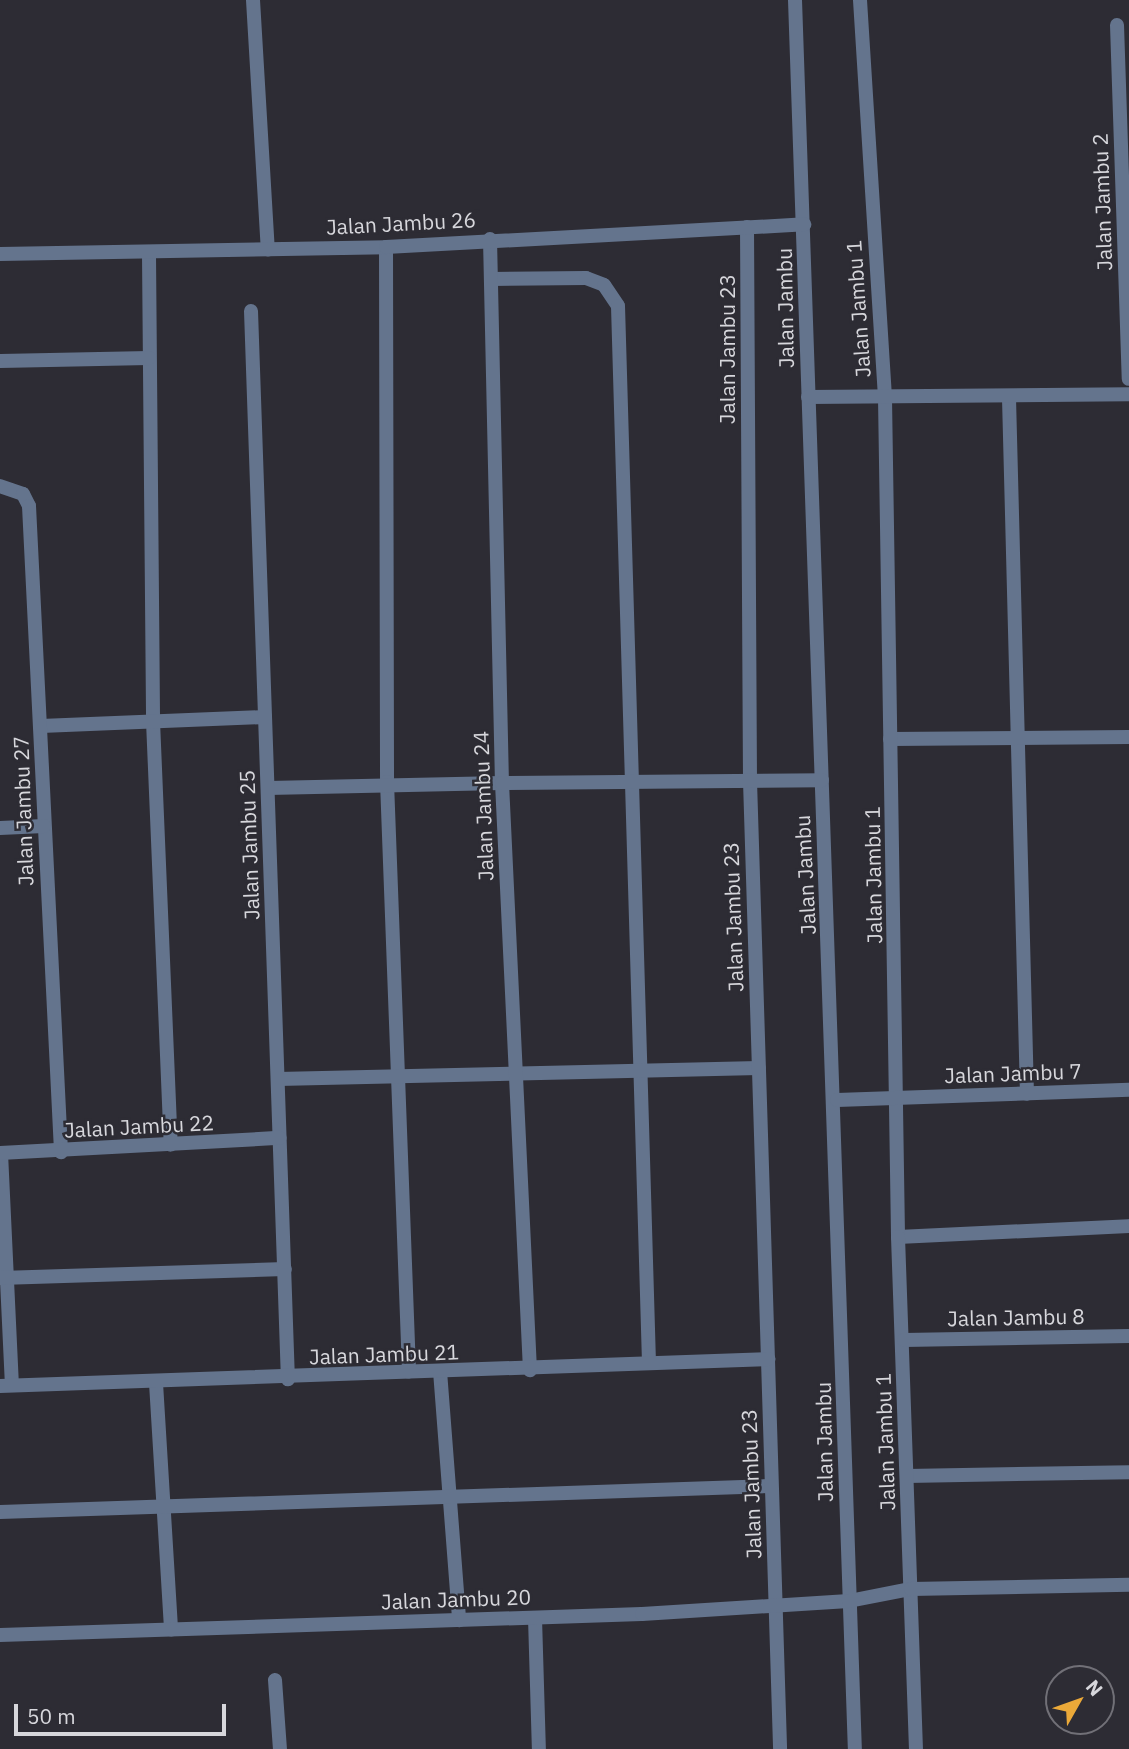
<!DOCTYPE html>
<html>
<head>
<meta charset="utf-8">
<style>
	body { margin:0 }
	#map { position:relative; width:1129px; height:1749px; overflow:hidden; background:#2d2c34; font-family:"IBM Plex Sans",sans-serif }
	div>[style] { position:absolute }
	.service>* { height:14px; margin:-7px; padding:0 7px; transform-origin:7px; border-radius:7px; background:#64748d }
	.minor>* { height:14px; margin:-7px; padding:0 7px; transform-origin:7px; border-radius:7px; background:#64748d }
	span { translate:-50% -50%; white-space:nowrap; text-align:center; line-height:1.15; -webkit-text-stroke:5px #2d2c34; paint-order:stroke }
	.street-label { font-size:21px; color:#d7d7dc }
	.north { position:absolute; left:1045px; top:1665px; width:70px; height:70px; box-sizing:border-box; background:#2d2c34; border:2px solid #717077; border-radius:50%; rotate:50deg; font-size:19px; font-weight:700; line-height:28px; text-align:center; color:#d7d7dc }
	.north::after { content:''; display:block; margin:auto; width:24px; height:32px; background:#eba939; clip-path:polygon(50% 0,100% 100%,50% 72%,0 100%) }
	.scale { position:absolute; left:14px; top:1704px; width:212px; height:32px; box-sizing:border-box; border:4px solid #d7d7dc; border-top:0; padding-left:9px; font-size:21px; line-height:24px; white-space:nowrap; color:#d7d7dc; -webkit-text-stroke:5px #2d2c34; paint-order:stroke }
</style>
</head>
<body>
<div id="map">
	<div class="service">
		<i style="left:386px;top:247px;width:535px;rotate:89.89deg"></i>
		<i style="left:387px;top:782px;width:590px;rotate:87.86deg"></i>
		<i style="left:149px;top:255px;width:466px;rotate:89.5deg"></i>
		<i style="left:153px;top:721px;width:424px;rotate:87.6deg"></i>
		<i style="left:491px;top:279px;width:95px;rotate:-0.6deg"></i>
		<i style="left:586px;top:278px;width:19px;rotate:21deg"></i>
		<i style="left:604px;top:285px;width:25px;rotate:56deg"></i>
		<i style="left:618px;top:306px;width:1056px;rotate:88.32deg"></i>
		<i style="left:0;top:361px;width:149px;rotate:-1.2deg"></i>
		<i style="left:1009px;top:398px;width:696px;rotate:88.52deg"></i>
		<i style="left:41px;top:726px;width:224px;rotate:-2.3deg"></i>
		<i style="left:890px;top:739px;width:239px;rotate:-0.5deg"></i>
		<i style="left:268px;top:788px;width:234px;rotate:-1.2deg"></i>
		<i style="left:278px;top:1079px;width:481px;rotate:-1.3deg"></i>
		<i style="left:1px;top:1153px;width:232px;rotate:87.3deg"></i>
		<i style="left:898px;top:1237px;width:231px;rotate:-2.7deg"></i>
		<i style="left:0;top:1278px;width:285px;rotate:-1.8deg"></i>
		<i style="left:440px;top:1371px;width:250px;rotate:85.6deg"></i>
		<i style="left:156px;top:1383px;width:247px;rotate:86.5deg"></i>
		<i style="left:907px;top:1476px;width:222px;rotate:-1deg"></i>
		<i style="left:0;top:1512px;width:771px;rotate:-1.93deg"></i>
	</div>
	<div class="minor">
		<i style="left:253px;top:0;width:250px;rotate:86.6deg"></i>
		<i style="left:795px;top:0;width:1750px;rotate:88.04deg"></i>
		<i style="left:860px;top:0;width:399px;rotate:86.4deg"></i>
		<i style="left:885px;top:398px;width:839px;rotate:89.11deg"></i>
		<i style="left:898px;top:1237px;width:512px;rotate:87.99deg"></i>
		<i style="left:1117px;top:25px;width:354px;rotate:88.1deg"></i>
		<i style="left:747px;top:227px;width:554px;rotate:89.69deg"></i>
		<i style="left:750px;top:781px;width:968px;rotate:88.22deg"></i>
		<i style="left:490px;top:239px;width:544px;rotate:88.74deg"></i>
		<i style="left:502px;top:783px;width:588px;rotate:87.27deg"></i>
		<i style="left:0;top:254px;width:386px;rotate:-1deg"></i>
		<i style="left:386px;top:247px;width:419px;rotate:-3.1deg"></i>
		<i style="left:251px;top:311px;width:1069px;rotate:88.02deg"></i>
		<i style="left:808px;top:397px;width:321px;rotate:-0.5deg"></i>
		<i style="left:0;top:486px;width:24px;rotate:19deg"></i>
		<i style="left:23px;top:494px;width:13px;rotate:63deg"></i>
		<i style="left:29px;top:506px;width:647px;rotate:87.16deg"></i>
		<i style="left:502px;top:783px;width:320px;rotate:-0.5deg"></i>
		<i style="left:0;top:828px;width:44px;rotate:-2.6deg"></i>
		<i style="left:837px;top:1100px;width:292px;rotate:-2deg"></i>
		<i style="left:0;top:1153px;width:280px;rotate:-3.1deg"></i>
		<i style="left:904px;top:1340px;width:225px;rotate:-1deg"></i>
		<i style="left:0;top:1386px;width:769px;rotate:-2.01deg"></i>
		<i style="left:535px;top:1618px;width:131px;rotate:88.3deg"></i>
		<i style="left:0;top:1635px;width:642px;rotate:-1.87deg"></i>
		<i style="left:642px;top:1614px;width:207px;rotate:-3.6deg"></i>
		<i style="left:849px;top:1601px;width:63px;rotate:-11deg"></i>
		<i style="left:911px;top:1589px;width:218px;rotate:-1.1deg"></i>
		<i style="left:275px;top:1680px;width:69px;rotate:85.9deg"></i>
	</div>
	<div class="street-label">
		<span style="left:1102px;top:202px;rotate:-92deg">Jalan Jambu 2</span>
		<span style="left:401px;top:223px;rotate:-3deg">Jalan Jambu 26</span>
		<span style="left:785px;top:308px;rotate:-91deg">Jalan Jambu</span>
		<span style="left:858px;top:309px;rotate:-94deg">Jalan Jambu 1</span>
		<span style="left:727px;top:349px;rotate:-90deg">Jalan Jambu 23</span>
		<span style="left:483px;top:806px;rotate:-92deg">Jalan Jambu 24</span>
		<span style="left:23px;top:811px;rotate:-92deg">Jalan Jambu 27</span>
		<span style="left:249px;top:845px;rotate:-92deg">Jalan Jambu 25</span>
		<span style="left:805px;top:875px;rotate:-93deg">Jalan Jambu</span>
		<span style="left:873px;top:875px;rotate:-91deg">Jalan Jambu 1</span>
		<span style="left:733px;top:917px;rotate:-92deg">Jalan Jambu 23</span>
		<span style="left:1013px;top:1073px;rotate:-2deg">Jalan Jambu 7</span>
		<span style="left:139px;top:1126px;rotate:-3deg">Jalan Jambu 22</span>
		<span style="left:1016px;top:1317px;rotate:-1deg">Jalan Jambu 8</span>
		<span style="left:384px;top:1354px;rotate:-2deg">Jalan Jambu 21</span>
		<span style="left:824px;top:1442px;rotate:-91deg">Jalan Jambu</span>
		<span style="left:885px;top:1442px;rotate:-92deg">Jalan Jambu 1</span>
		<span style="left:751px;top:1484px;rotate:-92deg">Jalan Jambu 23</span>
		<span style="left:456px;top:1599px;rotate:-2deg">Jalan Jambu 20</span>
	</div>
	<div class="north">N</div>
	<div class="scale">50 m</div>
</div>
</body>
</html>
